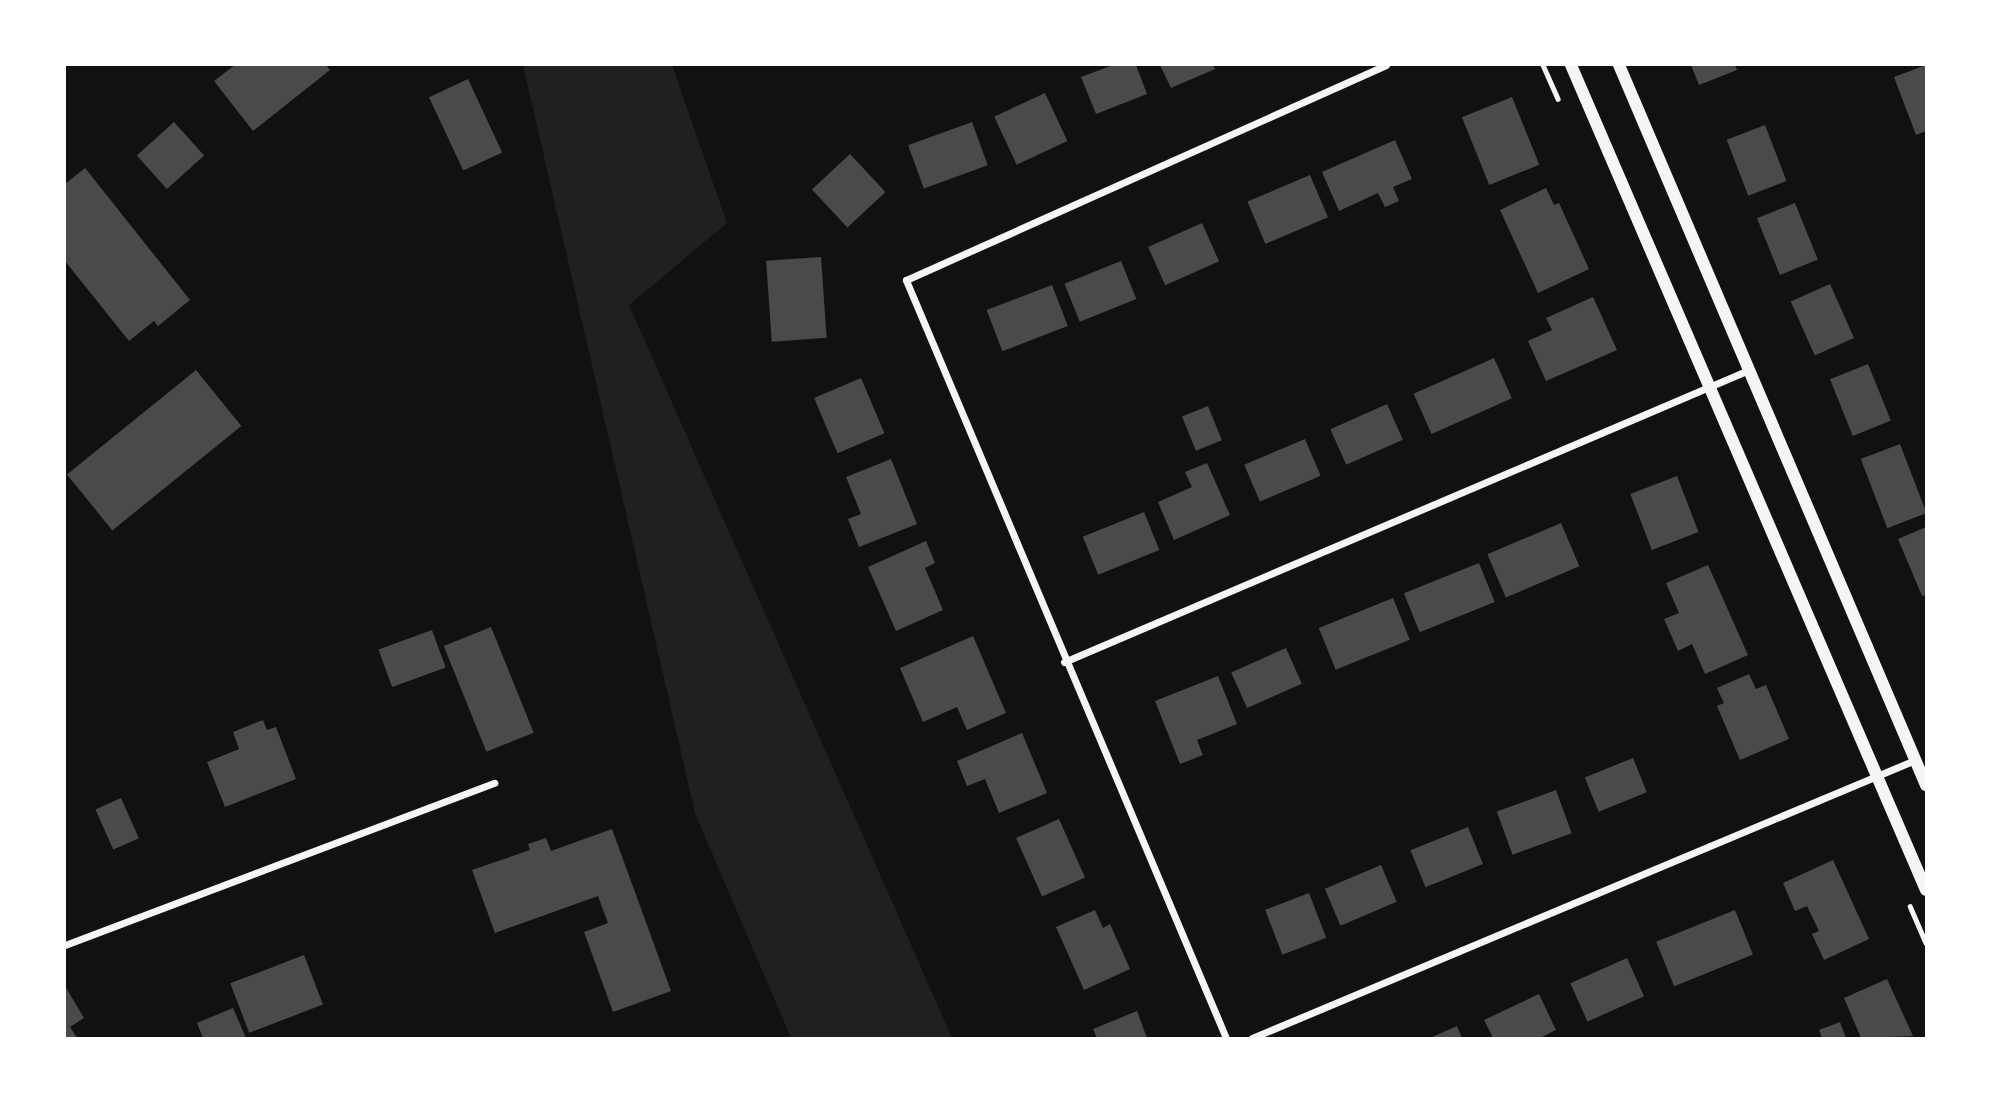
<!DOCTYPE html>
<html>
<head>
<meta charset="utf-8">
<style>
	body { margin:0 }
	#map { position:relative; width:1991px; height:1103px; overflow:hidden; background:#111; font-family:"Space Grotesk",sans-serif }
	div>[style] { position:absolute }
	.green>* { inset:0; background:#202020 }
	.building>* { inset:0; background:#4a4a4a; transform-origin:0 0 }
	.path>* { height:4.5px; margin:-2.25px; padding:0 2.25px; transform-origin:2.25px; border-radius:2.25px; background:#f5f5f5 }
	.minor>* { height:7px; margin:-3.5px; padding:0 3.5px; transform-origin:3.5px; border-radius:3.5px; background:#f5f5f5 }
	.tertiary>* { height:12px; margin:-6px; padding:0 6px; transform-origin:6px; border-radius:6px; background:#f5f5f5 }
	span { translate:-50% -50%; white-space:nowrap; text-align:center; line-height:1.15; -webkit-text-stroke:7px #fff; paint-order:stroke }
	.frame { position:absolute; inset:0; border:66px solid #fff; pointer-events:none }
</style>
</head>
<body>
<div id="map">
	<div class="green">
		<i style="clip-path:polygon(523px 65px,672px 65px,727px 223px,629px 305px,952px 1038px,791px 1038px,695px 813px)"></i>
	</div>
	<div class="building">
		<i style="clip-path:polygon(235px 65px,326px 65px,330px 70px,253px 131px,214px 81px)"></i>
		<i style="clip-path:polygon(1113px 65px,1136px 65px,1147px 94px,1096px 114px,1081px 77px)"></i>
		<i style="clip-path:polygon(1160px 65px,1213px 65px,1215px 69px,1171px 88px)"></i>
		<i style="clip-path:polygon(1691px 65px,1735px 65px,1737px 70px,1699px 85px)"></i>
		<i style="clip-path:polygon(1926px 65px,1926px 131px,1916px 135px,1894px 77px)"></i>
		<i style="left:468px;top:79px;width:81px;height:43px;rotate:65deg"></i>
		<i style="left:1045px;top:93px;width:53px;height:56px;rotate:65deg"></i>
		<i style="left:1512px;top:97px;width:73px;height:54px;rotate:68deg"></i>
		<i style="left:174px;top:122px;width:45px;height:50px;rotate:48deg"></i>
		<i style="left:972px;top:122px;width:46px;height:68px;rotate:70deg"></i>
		<i style="left:1765px;top:125px;width:60px;height:41px;rotate:69deg"></i>
		<i style="clip-path:polygon(1395px 140px,1412px 179px,1393px 187px,1399px 201px,1385px 207px,1378px 193px,1339px 211px,1322px 172px)"></i>
		<i style="left:850px;top:154px;width:52px;height:52px;rotate:47deg"></i>
		<i style="clip-path:polygon(85px 168px,190px 300px,158px 326px,154px 321px,129px 341px,65px 261px,65px 184px)"></i>
		<i style="left:1310px;top:175px;width:46px;height:68px;rotate:67deg"></i>
		<i style="clip-path:polygon(1546px 188px,1554px 205px,1559px 203px,1589px 269px,1538px 293px,1500px 210px)"></i>
		<i style="left:1795px;top:203px;width:61px;height:41px;rotate:68deg"></i>
		<i style="left:1202px;top:223px;width:42px;height:59px;rotate:66deg"></i>
		<i style="left:821px;top:257px;width:81px;height:55px;rotate:86deg"></i>
		<i style="left:1121px;top:261px;width:41px;height:61px;rotate:68deg"></i>
		<i style="left:1830px;top:284px;width:59px;height:43px;rotate:66deg"></i>
		<i style="left:1052px;top:285px;width:44px;height:70px;rotate:69deg"></i>
		<i style="clip-path:polygon(1593px 297px,1617px 350px,1546px 381px,1528px 341px,1552px 330px,1546px 318px)"></i>
		<i style="left:1494px;top:358px;width:44px;height:88px;rotate:66deg"></i>
		<i style="left:1868px;top:364px;width:61px;height:41px;rotate:68deg"></i>
		<i style="left:196px;top:370px;width:72px;height:166px;rotate:51deg"></i>
		<i style="left:861px;top:378px;width:60px;height:51px;rotate:67deg"></i>
		<i style="left:1387px;top:404px;width:39px;height:62px;rotate:66deg"></i>
		<i style="left:1208px;top:406px;width:37px;height:28px;rotate:68deg"></i>
		<i style="left:1305px;top:439px;width:40px;height:66px;rotate:67deg"></i>
		<i style="left:1900px;top:444px;width:74px;height:42px;rotate:69deg"></i>
		<i style="clip-path:polygon(891px 459px,917px 524px,859px 547px,848px 519px,861px 514px,846px 477px)"></i>
		<i style="clip-path:polygon(1207px 463px,1230px 515px,1174px 540px,1158px 502px,1192px 487px,1185px 472px)"></i>
		<i style="left:1677px;top:476px;width:60px;height:50px;rotate:69deg"></i>
		<i style="left:1144px;top:512px;width:41px;height:66px;rotate:68deg"></i>
		<i style="left:1561px;top:523px;width:47px;height:80px;rotate:67deg"></i>
		<i style="clip-path:polygon(1926px 527px,1926px 595px,1922px 596px,1898px 539px)"></i>
		<i style="clip-path:polygon(926px 541px,935px 563px,925px 568px,943px 610px,896px 631px,868px 567px)"></i>
		<i style="left:1479px;top:563px;width:42px;height:81px;rotate:68deg"></i>
		<i style="clip-path:polygon(1708px 565px,1748px 655px,1705px 674px,1692px 644px,1678px 651px,1664px 619px,1679px 613px,1666px 583px)"></i>
		<i style="left:1393px;top:598px;width:45px;height:80px;rotate:68deg"></i>
		<i style="left:491px;top:627px;width:114px;height:51px;rotate:68deg"></i>
		<i style="left:432px;top:630px;width:40px;height:57px;rotate:70deg"></i>
		<i style="clip-path:polygon(973px 636px,1006px 713px,967px 730px,957px 707px,923px 722px,900px 668px)"></i>
		<i style="left:1286px;top:648px;width:39px;height:60px;rotate:66deg"></i>
		<i style="clip-path:polygon(1749px 674px,1756px 689px,1766px 685px,1789px 739px,1740px 760px,1717px 706px,1724px 703px,1717px 688px)"></i>
		<i style="clip-path:polygon(1218px 676px,1237px 724px,1197px 740px,1203px 755px,1180px 764px,1155px 701px)"></i>
		<i style="clip-path:polygon(263px 720px,267px 730px,276px 727px,296px 779px,225px 807px,207px 762px,239px 749px,233px 732px)"></i>
		<i style="clip-path:polygon(1022px 733px,1047px 793px,999px 813px,985px 779px,967px 786px,957px 761px)"></i>
		<i style="left:1633px;top:758px;width:37px;height:52px;rotate:68deg"></i>
		<i style="left:1556px;top:790px;width:46px;height:63px;rotate:70deg"></i>
		<i style="left:121px;top:798px;width:44px;height:28px;rotate:66deg"></i>
		<i style="left:1059px;top:819px;width:64px;height:47px;rotate:66deg"></i>
		<i style="left:1468px;top:827px;width:40px;height:62px;rotate:68deg"></i>
		<i style="clip-path:polygon(612px 829px,671px 991px,613px 1012px,584px 932px,608px 923px,598px 896px,495px 933px,472px 870px,530px 850px,528px 844px,546px 838px,551px 851px)"></i>
		<i style="clip-path:polygon(1833px 860px,1869px 939px,1824px 960px,1812px 934px,1819px 931px,1807px 906px,1795px 911px,1783px 883px)"></i>
		<i style="left:1381px;top:865px;width:40px;height:61px;rotate:67deg"></i>
		<i style="left:1309px;top:893px;width:48px;height:47px;rotate:69deg"></i>
		<i style="clip-path:polygon(1095px 910px,1103px 928px,1110px 924px,1130px 969px,1084px 990px,1056px 927px)"></i>
		<i style="left:1735px;top:910px;width:48px;height:85px;rotate:68deg"></i>
		<i style="left:304px;top:955px;width:53px;height:79px;rotate:69deg"></i>
		<i style="left:1627px;top:958px;width:42px;height:62px;rotate:66deg"></i>
		<i style="clip-path:polygon(1887px 979px,1913px 1036px,1861px 1038px,1844px 998px)"></i>
		<i style="clip-path:polygon(65px 986px,84px 1018px,70px 1027px,77px 1038px,65px 1038px)"></i>
		<i style="clip-path:polygon(1539px 994px,1556px 1030px,1540px 1038px,1493px 1038px,1484px 1020px)"></i>
		<i style="clip-path:polygon(233px 1008px,246px 1038px,203px 1038px,197px 1023px)"></i>
		<i style="clip-path:polygon(1137px 1011px,1147px 1038px,1097px 1038px,1093px 1029px)"></i>
		<i style="clip-path:polygon(1840px 1022px,1846px 1038px,1822px 1038px,1819px 1030px)"></i>
		<i style="clip-path:polygon(1457px 1026px,1462px 1038px,1430px 1038px)"></i>
	</div>
	<div class="path">
		<i style="left:1543px;top:65px;width:37px;rotate:66deg"></i>
		<i style="left:1910px;top:906px;width:40px;rotate:66.6deg"></i>
	</div>
	<div class="minor">
		<i style="left:1064px;top:662px;width:745px;rotate:-23.09deg"></i>
		<i style="left:65px;top:945px;width:459px;rotate:-20.7deg"></i>
		<i style="left:1226px;top:1038px;width:823px;rotate:-112.89deg"></i>
		<i style="left:906px;top:280px;width:526px;rotate:-24.13deg"></i>
		<i style="left:1252px;top:1038px;width:719px;rotate:-22.75deg"></i>
	</div>
	<div class="tertiary">
		<i style="left:1571px;top:65px;width:898px;rotate:66.72deg"></i>
		<i style="left:1619px;top:65px;width:783px;rotate:66.91deg"></i>
	</div>
	<div class="frame"></div>
</div>
</body>
</html>
